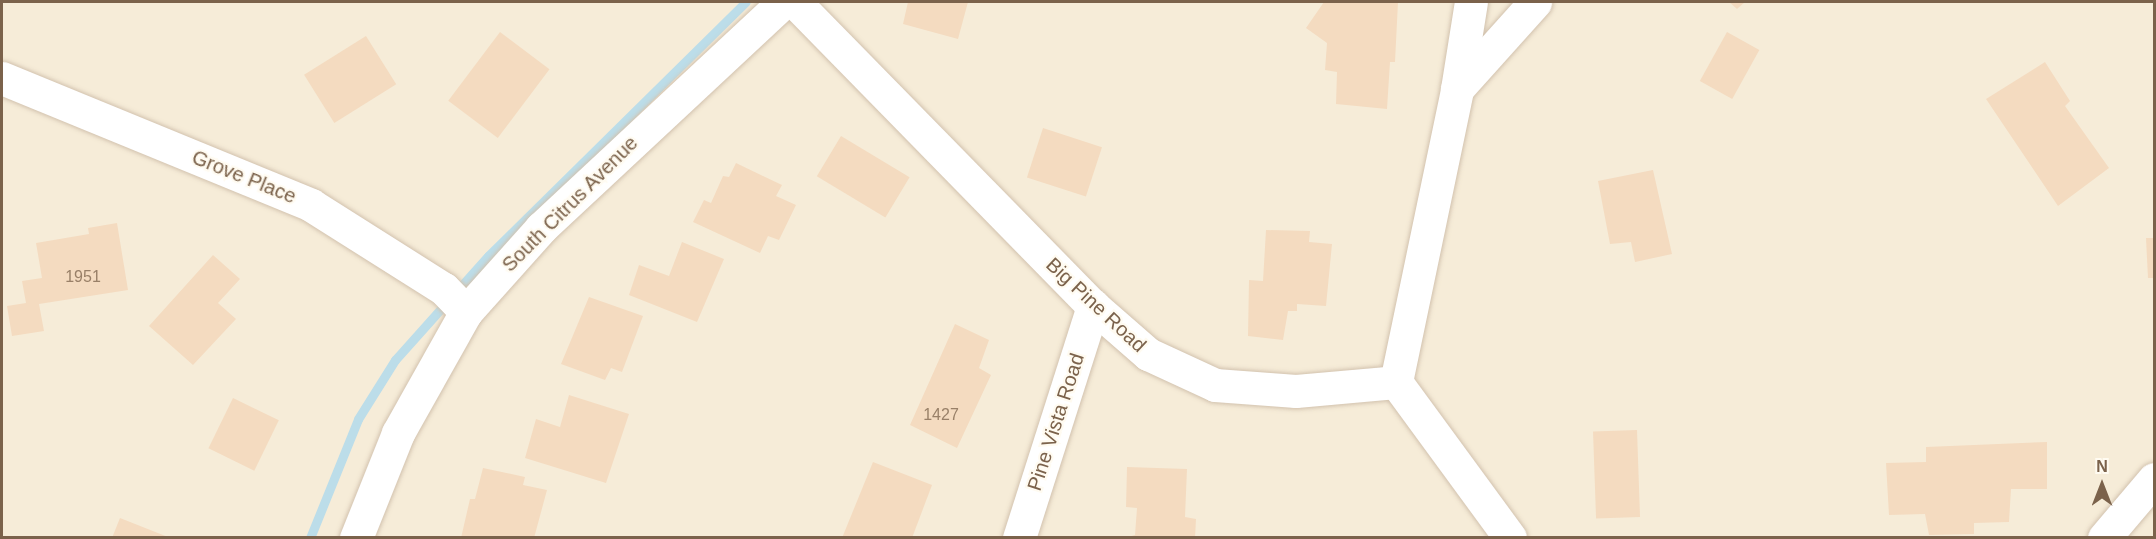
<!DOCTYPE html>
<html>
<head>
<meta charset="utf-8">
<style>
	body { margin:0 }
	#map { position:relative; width:2156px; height:539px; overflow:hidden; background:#fdf8ea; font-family:Helvetica,sans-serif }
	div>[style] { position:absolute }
	.residential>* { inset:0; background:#f6ecd8; transform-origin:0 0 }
	.stream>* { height:9px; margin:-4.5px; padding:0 4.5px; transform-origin:4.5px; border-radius:4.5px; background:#bcdde9 }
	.building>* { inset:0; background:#f4dbc0; transform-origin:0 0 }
	.roads { filter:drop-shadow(0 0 2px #d2c2ae) drop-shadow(0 0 2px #d2c2ae) }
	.minor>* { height:33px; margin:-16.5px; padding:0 16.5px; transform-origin:16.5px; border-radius:16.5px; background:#fff }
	span { translate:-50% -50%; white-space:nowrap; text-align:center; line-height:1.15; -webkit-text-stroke:4.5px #fffbf1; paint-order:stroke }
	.number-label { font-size:16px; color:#998068 }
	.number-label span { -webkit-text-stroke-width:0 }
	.street-label { font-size:20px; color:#7b624b }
	.frame { position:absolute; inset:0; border:3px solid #7b624b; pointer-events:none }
	.north { position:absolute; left:2072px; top:455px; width:60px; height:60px; -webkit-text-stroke:4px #fffbf1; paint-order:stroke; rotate:0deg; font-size:16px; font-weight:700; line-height:24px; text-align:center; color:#7b624b }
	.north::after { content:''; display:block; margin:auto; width:21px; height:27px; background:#7b624b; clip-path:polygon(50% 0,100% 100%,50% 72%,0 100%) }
</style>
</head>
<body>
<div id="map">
	<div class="residential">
		<i style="left:2px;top:2px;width:2152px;height:535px"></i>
	</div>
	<div class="stream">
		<i style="left:310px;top:538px;width:128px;rotate:-68deg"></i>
		<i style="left:358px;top:419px;width:70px;rotate:-57.9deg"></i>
		<i style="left:395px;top:360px;width:140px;rotate:-48.2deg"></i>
		<i style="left:488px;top:256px;width:362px;rotate:-44.6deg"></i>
	</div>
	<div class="building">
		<i style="clip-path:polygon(908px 2px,968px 2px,958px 39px,903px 24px)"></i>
		<i style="clip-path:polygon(1324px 2px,1398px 2px,1395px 62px,1390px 62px,1387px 109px,1336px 104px,1337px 72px,1325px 70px,1327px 43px,1306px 28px)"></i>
		<i style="clip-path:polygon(1729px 2px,1745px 2px,1737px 9px)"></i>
		<i style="left:500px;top:32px;width:62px;height:86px;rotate:37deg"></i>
		<i style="left:1727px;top:32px;width:37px;height:56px;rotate:29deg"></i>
		<i style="left:366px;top:36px;width:57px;height:73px;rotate:58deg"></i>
		<i style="clip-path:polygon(2045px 62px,2070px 101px,2065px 106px,2109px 168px,2058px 206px,1986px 99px)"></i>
		<i style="left:1043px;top:128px;width:62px;height:52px;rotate:18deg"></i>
		<i style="left:841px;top:136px;width:80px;height:47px;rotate:31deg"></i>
		<i style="clip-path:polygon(736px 163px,782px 185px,776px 196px,796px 205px,779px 240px,768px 236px,760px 253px,693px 222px,704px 200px,711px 203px,723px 176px,729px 177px)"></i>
		<i style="clip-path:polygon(1653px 170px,1672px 254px,1635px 262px,1631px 242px,1610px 244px,1598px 181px)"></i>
		<i style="clip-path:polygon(117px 223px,128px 290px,39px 304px,44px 331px,12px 336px,7px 306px,26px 303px,22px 281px,42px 278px,36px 243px,89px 234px,88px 228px)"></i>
		<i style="clip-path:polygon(1266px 230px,1310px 231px,1309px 242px,1332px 244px,1326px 306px,1297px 304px,1297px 311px,1288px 311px,1283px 340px,1248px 336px,1249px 280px,1263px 281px)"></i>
		<i style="clip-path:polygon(2146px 238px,2154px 238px,2154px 278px,2148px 278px)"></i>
		<i style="clip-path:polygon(682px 242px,724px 259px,697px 322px,629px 295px,639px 265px,669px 276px)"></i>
		<i style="clip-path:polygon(213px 255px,240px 279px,218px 303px,236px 319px,193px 365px,149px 326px)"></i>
		<i style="clip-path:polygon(589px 297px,643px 316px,622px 372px,611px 368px,605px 380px,561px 364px)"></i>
		<i style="clip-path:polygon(955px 324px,989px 340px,979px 368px,991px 375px,957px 448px,910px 425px)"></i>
		<i style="clip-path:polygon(569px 395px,629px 414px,606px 483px,525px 458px,536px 419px,560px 427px)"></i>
		<i style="left:233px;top:398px;width:51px;height:56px;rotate:26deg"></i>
		<i style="left:1637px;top:430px;width:87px;height:44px;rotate:88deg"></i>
		<i style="clip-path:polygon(2047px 442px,2047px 489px,2011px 489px,2009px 522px,1974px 523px,1974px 534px,1929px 535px,1925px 514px,1889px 515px,1886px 463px,1926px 462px,1926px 447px)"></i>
		<i style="clip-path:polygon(873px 462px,932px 485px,912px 538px,842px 538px)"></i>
		<i style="clip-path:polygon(1127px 467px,1187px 469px,1185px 517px,1196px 519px,1195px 538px,1124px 538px,1135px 535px,1137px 508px,1126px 507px)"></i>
		<i style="clip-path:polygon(483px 468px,525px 477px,523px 485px,547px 490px,534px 538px,461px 538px,470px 499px,475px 499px)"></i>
		<i style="clip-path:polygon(120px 518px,168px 537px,168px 538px,112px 538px)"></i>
	</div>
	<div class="roads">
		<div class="minor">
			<i style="left:795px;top:2px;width:426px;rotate:45.6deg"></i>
			<i style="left:1093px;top:306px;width:73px;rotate:41.1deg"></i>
			<i style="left:1148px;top:354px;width:74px;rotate:24.8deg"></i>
			<i style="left:1215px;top:385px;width:81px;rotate:4.2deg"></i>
			<i style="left:1296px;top:391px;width:100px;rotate:-5.1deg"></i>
			<i style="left:1396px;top:382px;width:299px;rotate:-78.2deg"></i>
			<i style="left:1457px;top:89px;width:88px;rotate:-80.9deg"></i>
			<i style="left:2px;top:78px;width:334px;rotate:22.3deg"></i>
			<i style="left:311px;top:205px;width:157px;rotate:32.3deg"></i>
			<i style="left:444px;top:289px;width:32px;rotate:46deg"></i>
			<i style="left:1457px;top:89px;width:117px;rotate:-48.1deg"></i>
			<i style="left:1396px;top:382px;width:193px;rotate:53.8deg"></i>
			<i style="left:356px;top:538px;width:113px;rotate:-68.2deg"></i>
			<i style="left:398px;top:433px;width:139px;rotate:-60.7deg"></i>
			<i style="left:466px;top:312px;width:113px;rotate:-48.2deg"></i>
			<i style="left:541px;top:228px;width:331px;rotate:-43deg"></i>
			<i style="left:1019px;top:538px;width:244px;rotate:-72.3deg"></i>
			<i style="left:2104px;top:538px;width:77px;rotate:-49.7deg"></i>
		</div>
	</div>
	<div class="number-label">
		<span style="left:83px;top:277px">1951</span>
		<span style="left:941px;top:415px">1427</span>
	</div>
	<div class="street-label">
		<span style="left:244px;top:177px;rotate:22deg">Grove Place</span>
		<span style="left:570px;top:204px;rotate:-45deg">South Citrus Avenue</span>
		<span style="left:1096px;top:305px;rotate:43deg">Big Pine Road</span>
		<span style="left:1056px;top:422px;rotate:-72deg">Pine Vista Road</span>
	</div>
	<div class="frame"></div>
	<div class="north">N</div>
</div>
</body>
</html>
